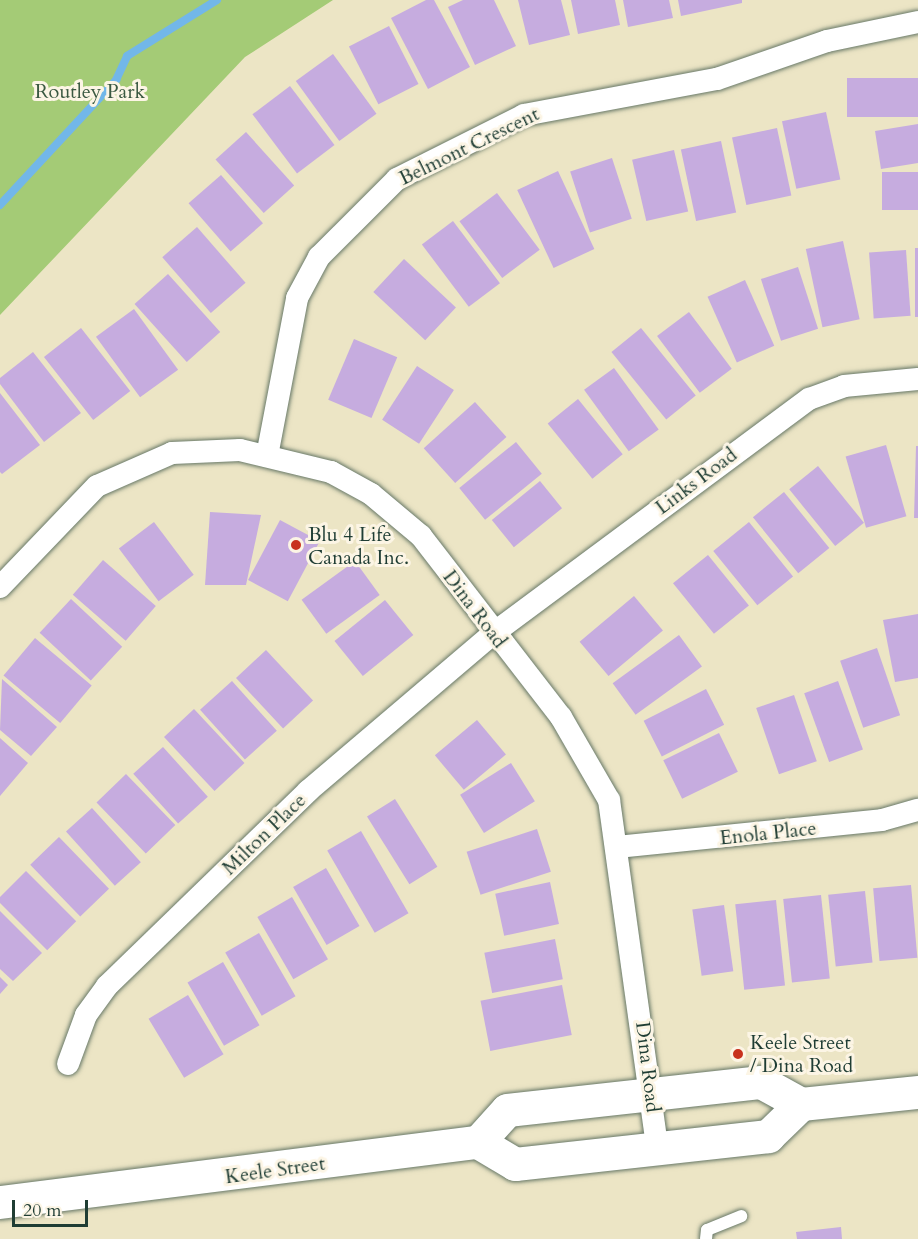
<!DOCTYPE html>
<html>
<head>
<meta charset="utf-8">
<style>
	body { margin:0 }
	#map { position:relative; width:918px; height:1239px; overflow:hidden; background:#ece5c5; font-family:Cardo,serif }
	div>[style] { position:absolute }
	.green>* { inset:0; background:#a4cb76 }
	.stream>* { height:8px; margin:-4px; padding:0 4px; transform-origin:4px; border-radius:4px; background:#72b7e9 }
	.building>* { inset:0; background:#c6acdf; transform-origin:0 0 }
	.roads { filter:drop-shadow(0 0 2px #677867) drop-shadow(0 0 2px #677867) }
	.lane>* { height:12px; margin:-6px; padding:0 6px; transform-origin:6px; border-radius:6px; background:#fff }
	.street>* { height:22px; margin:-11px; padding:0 11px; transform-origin:11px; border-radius:11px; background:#fff }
	.secondary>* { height:33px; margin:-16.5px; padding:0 16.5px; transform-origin:16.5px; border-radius:16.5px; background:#fff }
	.dots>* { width:16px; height:16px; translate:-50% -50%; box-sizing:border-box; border:3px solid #fcf5e5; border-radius:50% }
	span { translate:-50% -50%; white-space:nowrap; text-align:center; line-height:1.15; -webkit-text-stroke:6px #fcf5e5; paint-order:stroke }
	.park-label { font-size:20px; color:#3a5941 }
	.street-label { font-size:20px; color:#1f3d34 }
	.poi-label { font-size:20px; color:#1f3d34 }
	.left { translate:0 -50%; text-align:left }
	.scale { position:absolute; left:12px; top:1200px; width:76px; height:27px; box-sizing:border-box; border:3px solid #1f3d34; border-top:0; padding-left:8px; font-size:18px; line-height:21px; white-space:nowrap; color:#1f3d34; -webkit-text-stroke:4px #fcf5e5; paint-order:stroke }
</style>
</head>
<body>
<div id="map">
	<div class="green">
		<i style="clip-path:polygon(0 0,333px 0,245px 57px,0 315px)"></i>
	</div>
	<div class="stream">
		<i style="left:0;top:205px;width:171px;rotate:-47.1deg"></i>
		<i style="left:116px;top:80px;width:26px;rotate:-65deg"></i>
		<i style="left:127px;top:56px;width:106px;rotate:-31.9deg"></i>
	</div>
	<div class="building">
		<i style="clip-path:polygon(426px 0,434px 0,470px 67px,428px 89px,391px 18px)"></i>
		<i style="clip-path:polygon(463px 0,494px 0,516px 46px,475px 65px,448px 7px)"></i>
		<i style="clip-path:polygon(518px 0,561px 0,570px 35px,529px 45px)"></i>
		<i style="clip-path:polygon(571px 0,615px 0,620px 25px,578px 34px)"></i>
		<i style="clip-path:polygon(623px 0,669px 0,673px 18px,628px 27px)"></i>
		<i style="clip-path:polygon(678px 0,742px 0,742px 3px,681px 16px)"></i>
		<i style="left:389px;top:26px;width:65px;height:45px;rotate:63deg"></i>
		<i style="left:333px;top:54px;width:74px;height:46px;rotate:54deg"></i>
		<i style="left:918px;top:78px;width:39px;height:71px;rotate:90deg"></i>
		<i style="left:290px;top:86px;width:74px;height:47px;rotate:53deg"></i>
		<i style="left:826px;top:112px;width:69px;height:45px;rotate:78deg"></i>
		<i style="clip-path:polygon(918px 124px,918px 163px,881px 169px,875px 131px)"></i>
		<i style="left:777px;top:128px;width:69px;height:46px;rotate:78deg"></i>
		<i style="left:246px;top:132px;width:72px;height:41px;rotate:48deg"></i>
		<i style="left:721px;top:141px;width:73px;height:41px;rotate:78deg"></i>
		<i style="left:674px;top:150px;width:63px;height:43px;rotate:77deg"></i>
		<i style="left:612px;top:158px;width:64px;height:44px;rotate:72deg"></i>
		<i style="left:558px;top:171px;width:86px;height:45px;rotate:65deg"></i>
		<i style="left:918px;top:172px;width:38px;height:36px;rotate:90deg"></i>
		<i style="left:221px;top:175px;width:64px;height:43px;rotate:49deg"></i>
		<i style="left:497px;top:193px;width:71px;height:47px;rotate:53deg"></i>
		<i style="left:453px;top:221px;width:78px;height:39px;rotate:53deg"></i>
		<i style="left:197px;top:227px;width:74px;height:46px;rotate:49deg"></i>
		<i style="left:843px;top:241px;width:80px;height:38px;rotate:78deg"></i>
		<i style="left:915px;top:248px;width:3px;height:69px"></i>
		<i style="left:906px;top:250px;width:66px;height:37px;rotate:86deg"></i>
		<i style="left:404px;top:259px;width:71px;height:45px;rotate:43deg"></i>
		<i style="left:798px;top:267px;width:65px;height:39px;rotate:72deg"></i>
		<i style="left:168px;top:274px;width:78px;height:45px;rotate:48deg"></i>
		<i style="left:745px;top:280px;width:72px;height:41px;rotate:66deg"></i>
		<i style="left:134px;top:309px;width:75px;height:47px;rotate:54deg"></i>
		<i style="left:689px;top:312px;width:71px;height:40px;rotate:53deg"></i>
		<i style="left:81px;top:328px;width:80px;height:47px;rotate:52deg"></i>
		<i style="left:641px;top:328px;width:87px;height:38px;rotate:51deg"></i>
		<i style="left:354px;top:339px;width:47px;height:66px;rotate:23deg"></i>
		<i style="clip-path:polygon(33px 352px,81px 413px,44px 442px,0 384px,0 378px)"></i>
		<i style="left:417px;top:366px;width:44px;height:64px;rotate:33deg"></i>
		<i style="left:614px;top:368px;width:76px;height:37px;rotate:54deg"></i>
		<i style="clip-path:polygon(0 393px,40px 445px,2px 474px,0 472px)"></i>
		<i style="left:578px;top:399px;width:71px;height:39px;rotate:51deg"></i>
		<i style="left:475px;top:402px;width:47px;height:69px;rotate:48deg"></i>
		<i style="left:516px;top:442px;width:41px;height:73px;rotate:51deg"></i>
		<i style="left:886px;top:445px;width:74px;height:42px;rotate:74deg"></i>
		<i style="clip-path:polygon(916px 446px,918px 446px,918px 518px,914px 518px)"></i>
		<i style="left:818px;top:466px;width:73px;height:37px;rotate:51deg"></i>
		<i style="left:540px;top:481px;width:35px;height:62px;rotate:51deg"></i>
		<i style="left:784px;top:492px;width:72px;height:40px;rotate:51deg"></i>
		<i style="clip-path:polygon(210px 512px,261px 515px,246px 585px,205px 585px)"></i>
		<i style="left:280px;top:520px;width:45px;height:68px;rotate:28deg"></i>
		<i style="left:154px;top:522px;width:66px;height:44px;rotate:53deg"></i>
		<i style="left:749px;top:522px;width:70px;height:46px;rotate:51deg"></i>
		<i style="left:708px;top:555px;width:65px;height:45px;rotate:51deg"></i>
		<i style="left:103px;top:560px;width:70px;height:46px;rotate:41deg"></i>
		<i style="left:355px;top:561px;width:42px;height:66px;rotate:54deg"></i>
		<i style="left:634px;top:596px;width:45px;height:71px;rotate:50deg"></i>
		<i style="left:71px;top:599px;width:70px;height:46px;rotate:43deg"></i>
		<i style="left:385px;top:600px;width:45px;height:65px;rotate:51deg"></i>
		<i style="clip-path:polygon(918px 614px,918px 678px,895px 682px,883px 620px)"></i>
		<i style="left:679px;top:635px;width:39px;height:82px;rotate:54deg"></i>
		<i style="left:35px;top:638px;width:74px;height:49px;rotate:40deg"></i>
		<i style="left:877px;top:648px;width:71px;height:39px;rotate:71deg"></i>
		<i style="left:266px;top:650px;width:69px;height:41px;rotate:47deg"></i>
		<i style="clip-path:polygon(2px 679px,57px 727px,31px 756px,0 730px)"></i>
		<i style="left:232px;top:681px;width:67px;height:43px;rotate:48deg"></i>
		<i style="left:838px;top:681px;width:73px;height:36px;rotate:70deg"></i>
		<i style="left:706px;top:689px;width:40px;height:70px;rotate:63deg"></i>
		<i style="left:794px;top:695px;width:70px;height:40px;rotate:71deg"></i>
		<i style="left:194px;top:709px;width:74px;height:41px;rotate:47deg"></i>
		<i style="left:477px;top:720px;width:45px;height:55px;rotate:50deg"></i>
		<i style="left:719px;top:733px;width:43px;height:62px;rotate:64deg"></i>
		<i style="clip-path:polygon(0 738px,28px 763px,0 796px)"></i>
		<i style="left:163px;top:747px;width:67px;height:40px;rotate:48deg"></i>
		<i style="left:511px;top:763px;width:45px;height:60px;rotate:58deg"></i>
		<i style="left:126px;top:774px;width:71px;height:41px;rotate:46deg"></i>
		<i style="left:395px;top:799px;width:80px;height:33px;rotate:58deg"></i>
		<i style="left:92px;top:808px;width:73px;height:35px;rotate:48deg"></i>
		<i style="left:537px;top:829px;width:45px;height:74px;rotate:72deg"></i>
		<i style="left:361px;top:831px;width:95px;height:39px;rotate:60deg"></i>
		<i style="left:59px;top:837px;width:72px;height:40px;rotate:46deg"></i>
		<i style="left:326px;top:868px;width:67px;height:38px;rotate:60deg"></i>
		<i style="left:26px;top:871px;width:71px;height:41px;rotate:45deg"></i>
		<i style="left:550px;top:882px;width:43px;height:56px;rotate:78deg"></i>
		<i style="left:911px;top:885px;width:73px;height:38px;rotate:85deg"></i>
		<i style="left:865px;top:891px;width:72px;height:37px;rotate:84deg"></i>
		<i style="left:821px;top:895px;width:84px;height:38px;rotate:84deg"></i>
		<i style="left:292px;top:897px;width:72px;height:40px;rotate:60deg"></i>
		<i style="left:776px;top:900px;width:86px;height:41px;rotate:84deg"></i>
		<i style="left:724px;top:905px;width:67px;height:32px;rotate:82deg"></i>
		<i style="clip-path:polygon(0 911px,42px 953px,13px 981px,0 969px)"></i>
		<i style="left:259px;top:933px;width:73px;height:39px;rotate:60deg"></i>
		<i style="left:555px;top:939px;width:41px;height:72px;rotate:79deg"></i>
		<i style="left:223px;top:962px;width:73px;height:41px;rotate:60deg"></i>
		<i style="clip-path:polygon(0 977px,8px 985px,0 994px)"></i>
		<i style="left:562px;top:985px;width:51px;height:83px;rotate:79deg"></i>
		<i style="left:188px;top:995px;width:69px;height:46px;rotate:59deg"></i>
		<i style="clip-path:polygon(841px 1227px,842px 1239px,797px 1239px,796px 1232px)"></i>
	</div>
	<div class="roads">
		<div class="lane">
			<i style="left:706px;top:1239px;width:9px;rotate:-84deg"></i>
			<i style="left:707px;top:1230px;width:37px;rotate:-22deg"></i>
		</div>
		<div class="street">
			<i style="left:267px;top:456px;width:161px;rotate:-79.2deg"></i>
			<i style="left:297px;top:298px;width:47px;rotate:-61.8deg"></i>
			<i style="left:319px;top:257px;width:110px;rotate:-45deg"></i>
			<i style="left:397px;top:179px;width:142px;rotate:-26.7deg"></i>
			<i style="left:524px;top:115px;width:196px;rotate:-10.6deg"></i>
			<i style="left:717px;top:79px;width:116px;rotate:-19.1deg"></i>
			<i style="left:827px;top:41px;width:93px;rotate:-11.8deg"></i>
			<i style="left:0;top:587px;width:140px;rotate:-46.2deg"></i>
			<i style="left:97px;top:486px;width:82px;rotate:-23.7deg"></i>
			<i style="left:172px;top:453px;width:68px;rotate:-2.5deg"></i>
			<i style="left:240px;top:450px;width:94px;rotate:13.6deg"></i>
			<i style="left:331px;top:472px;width:46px;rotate:28.8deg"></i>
			<i style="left:371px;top:494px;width:65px;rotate:40deg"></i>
			<i style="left:421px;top:536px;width:229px;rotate:52.3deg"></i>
			<i style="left:561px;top:717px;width:96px;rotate:60deg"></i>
			<i style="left:609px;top:800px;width:351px;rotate:82.1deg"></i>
			<i style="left:617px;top:847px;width:266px;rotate:-5.8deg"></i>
			<i style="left:882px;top:820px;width:37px;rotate:-16deg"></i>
			<i style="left:68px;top:1064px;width:52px;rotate:-69.8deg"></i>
			<i style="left:86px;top:1015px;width:36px;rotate:-54deg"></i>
			<i style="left:107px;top:986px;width:280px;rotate:-44.1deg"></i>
			<i style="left:308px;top:791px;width:245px;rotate:-40.4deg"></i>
			<i style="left:495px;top:632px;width:391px;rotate:-36.6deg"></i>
			<i style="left:809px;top:399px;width:37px;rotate:-20deg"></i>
			<i style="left:844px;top:386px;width:74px;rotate:-5.4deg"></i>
		</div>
		<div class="secondary">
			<i style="left:478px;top:1142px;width:43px;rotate:-47.8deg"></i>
			<i style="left:507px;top:1110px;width:256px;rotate:-6.3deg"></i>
			<i style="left:761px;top:1082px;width:46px;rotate:28.8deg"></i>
			<i style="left:801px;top:1104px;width:118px;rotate:-5.9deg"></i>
			<i style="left:0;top:1202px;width:482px;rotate:-7.2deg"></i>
			<i style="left:478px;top:1142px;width:43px;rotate:30.7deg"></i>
			<i style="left:515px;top:1164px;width:255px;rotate:-6.3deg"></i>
			<i style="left:768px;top:1136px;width:46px;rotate:-44.1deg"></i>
		</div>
	</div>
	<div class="dots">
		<i style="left:296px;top:545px;background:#c8321e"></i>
		<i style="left:738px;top:1054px;background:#c8321e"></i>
	</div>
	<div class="park-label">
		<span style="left:90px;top:91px">Routley Park</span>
	</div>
	<div class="street-label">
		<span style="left:469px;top:146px;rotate:-26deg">Belmont Crescent</span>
		<span style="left:696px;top:481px;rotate:-37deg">Links Road</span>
		<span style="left:475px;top:609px;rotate:53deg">Dina Road</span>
		<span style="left:768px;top:833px;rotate:-6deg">Enola Place</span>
		<span style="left:264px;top:834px;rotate:-44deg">Milton Place</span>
		<span style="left:648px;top:1067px;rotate:83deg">Dina Road</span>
		<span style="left:275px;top:1170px;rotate:-8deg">Keele Street</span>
	</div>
	<div class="poi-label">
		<span class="left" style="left:308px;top:546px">Blu 4 Life<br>Canada Inc.</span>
		<span class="left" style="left:750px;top:1054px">Keele Street<br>/ Dina Road</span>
	</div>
	<div class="scale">20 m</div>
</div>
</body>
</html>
